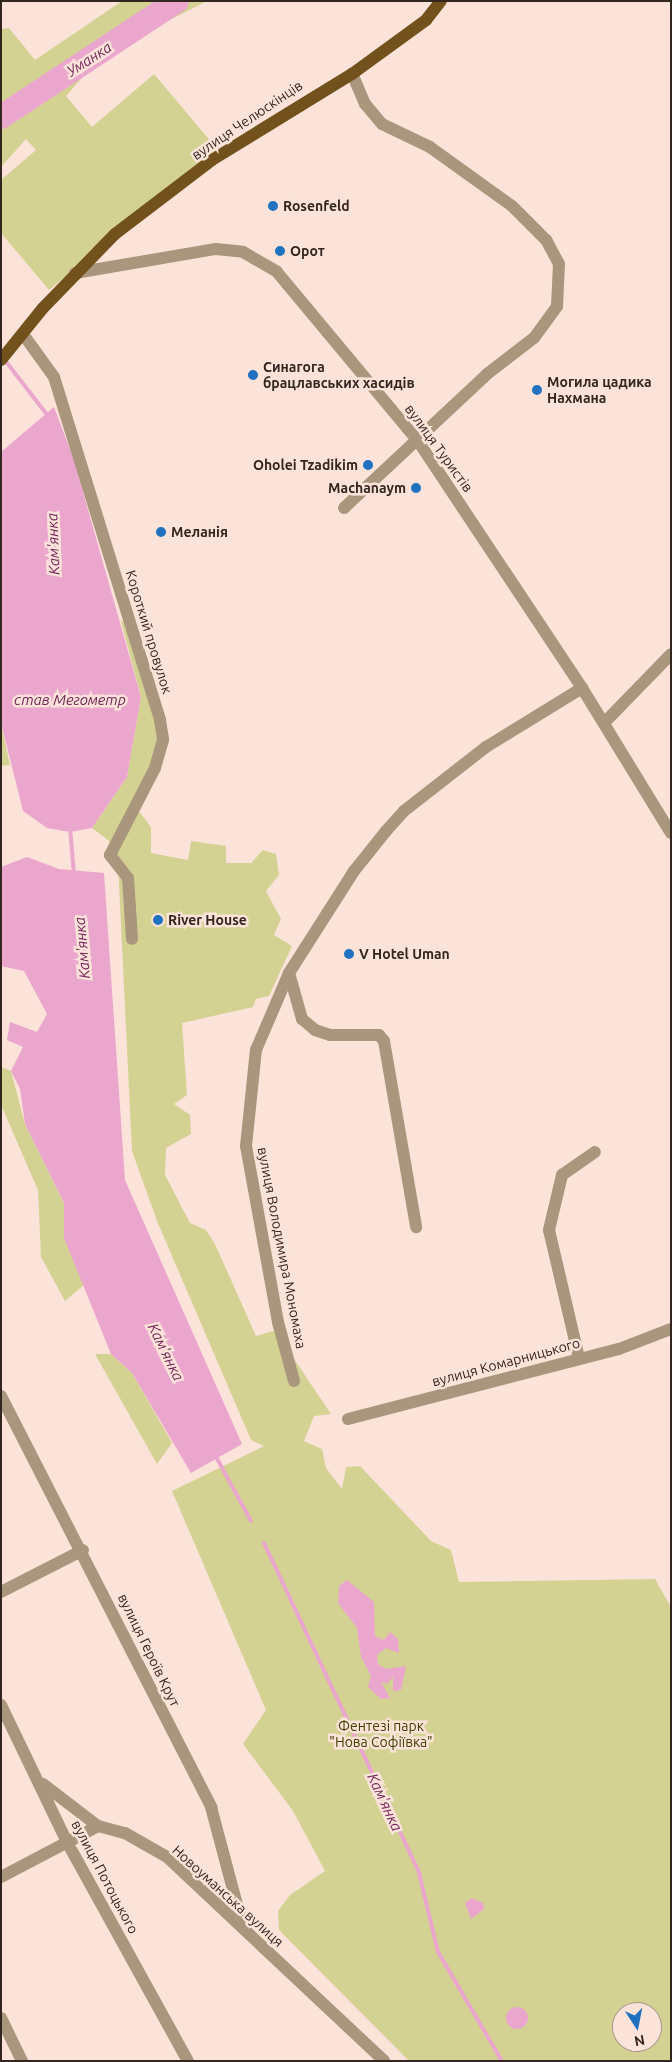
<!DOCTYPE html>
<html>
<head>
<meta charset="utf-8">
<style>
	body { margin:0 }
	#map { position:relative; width:672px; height:2062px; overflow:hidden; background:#fbe3d9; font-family:Ubuntu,sans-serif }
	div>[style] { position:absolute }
	.green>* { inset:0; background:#d4d293 }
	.water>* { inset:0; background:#eba6ce }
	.round { border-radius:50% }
	.stream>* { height:4px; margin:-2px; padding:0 2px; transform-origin:2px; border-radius:2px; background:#eba6ce }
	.river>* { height:24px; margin:-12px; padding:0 12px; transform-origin:12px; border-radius:12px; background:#eba6ce }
	.minor>* { height:12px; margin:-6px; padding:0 6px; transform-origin:6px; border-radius:6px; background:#a9967c }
	.major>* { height:12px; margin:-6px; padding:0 6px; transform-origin:6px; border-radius:6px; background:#72511c }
	.dots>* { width:14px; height:14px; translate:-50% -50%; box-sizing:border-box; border:2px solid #fbe3d9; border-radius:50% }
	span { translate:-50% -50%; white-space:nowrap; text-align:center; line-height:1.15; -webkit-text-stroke:5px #fbe3d9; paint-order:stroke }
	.street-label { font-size:14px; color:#33251f }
	.poi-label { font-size:14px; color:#33251f; font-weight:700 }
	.left { translate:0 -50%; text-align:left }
	.right { translate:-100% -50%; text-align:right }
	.park-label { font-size:14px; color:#434003 }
	.water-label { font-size:15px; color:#75265a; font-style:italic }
	.frame { position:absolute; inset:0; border:2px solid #33251f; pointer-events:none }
	.north { position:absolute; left:612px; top:2002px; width:50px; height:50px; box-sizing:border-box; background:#fbe3d9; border:1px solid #ab978f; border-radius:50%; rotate:169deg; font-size:14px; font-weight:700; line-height:20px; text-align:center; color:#33251f }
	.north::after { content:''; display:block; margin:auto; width:18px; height:22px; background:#2071c0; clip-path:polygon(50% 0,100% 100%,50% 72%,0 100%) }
</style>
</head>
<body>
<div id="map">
	<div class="green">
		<i style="clip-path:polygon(122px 1px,207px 1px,103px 54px,66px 96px,92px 127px,154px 74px,218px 150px,49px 290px,1px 233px,1px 180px,36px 150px,26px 139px,1px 167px,1px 29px,9px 28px,35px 60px)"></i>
		<i style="clip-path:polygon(evenodd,130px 620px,163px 740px,135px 806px,151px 827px,151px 853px,188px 860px,191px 841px,226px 846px,226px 863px,251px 863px,263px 850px,276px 854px,279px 875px,266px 891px,281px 919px,274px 935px,292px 946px,269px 996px,256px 999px,253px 1007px,182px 1023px,187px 1095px,174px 1104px,190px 1115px,191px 1134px,166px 1148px,165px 1175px,190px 1223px,206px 1230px,215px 1244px,256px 1336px,280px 1329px,284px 1344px,331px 1414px,314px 1416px,304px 1441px,322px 1449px,326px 1468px,342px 1489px,346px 1467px,360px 1466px,431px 1541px,451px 1550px,459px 1582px,655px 1579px,671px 1607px,671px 2061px,409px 2061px,279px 1930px,278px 1911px,290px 1895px,325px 1871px,293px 1811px,243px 1744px,266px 1710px,172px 1491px,264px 1446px,251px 1440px,157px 1221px,132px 1151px,118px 864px,108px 840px,92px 828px,127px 777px,141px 697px,121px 621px,130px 620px,622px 2012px,652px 2012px,652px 2042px,622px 2042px,622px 2012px)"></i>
		<i style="clip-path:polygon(1px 723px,10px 765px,1px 766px)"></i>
		<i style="clip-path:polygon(1px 1067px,11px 1071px,25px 1124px,64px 1203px,64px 1238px,85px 1284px,65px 1301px,41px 1257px,38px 1190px,1px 1105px)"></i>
		<i style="clip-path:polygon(95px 1354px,111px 1354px,132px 1373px,172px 1443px,157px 1464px)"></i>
	</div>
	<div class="water">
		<i style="clip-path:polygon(54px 407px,74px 460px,141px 697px,127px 777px,92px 828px,70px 832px,47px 828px,23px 811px,1px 723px,1px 452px)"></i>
		<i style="clip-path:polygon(27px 857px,59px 869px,104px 873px,125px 1180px,242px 1444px,191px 1473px,132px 1373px,111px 1354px,64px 1238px,64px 1203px,25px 1124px,20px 1089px,11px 1071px,23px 1047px,7px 1040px,10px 1022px,37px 1032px,47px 1014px,24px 971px,1px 966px,1px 867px)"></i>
		<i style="clip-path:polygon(347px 1580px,374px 1602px,375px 1636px,384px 1640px,390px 1632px,398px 1639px,399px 1653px,386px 1648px,377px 1655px,378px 1664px,386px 1669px,406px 1666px,401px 1690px,393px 1691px,393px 1677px,387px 1684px,381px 1682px,390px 1698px,381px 1699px,368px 1687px,371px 1676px,361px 1657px,357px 1628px,338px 1603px,339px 1586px)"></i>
		<i style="clip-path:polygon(472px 1898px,483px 1903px,484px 1909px,471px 1919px,465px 1903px)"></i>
		<i class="round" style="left:506px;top:2007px;width:22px;height:22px"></i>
	</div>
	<div class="stream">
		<i style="left:4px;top:359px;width:72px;rotate:52.3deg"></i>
		<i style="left:70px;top:827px;width:48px;rotate:85.2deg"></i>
		<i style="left:215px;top:1455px;width:75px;rotate:61.4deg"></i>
		<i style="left:264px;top:1543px;width:365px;rotate:64.8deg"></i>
		<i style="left:419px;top:1873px;width:81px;rotate:76.5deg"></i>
		<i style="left:438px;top:1952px;width:126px;rotate:59.6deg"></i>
	</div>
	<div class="river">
		<i style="left:1px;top:117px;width:211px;rotate:-33.4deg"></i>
	</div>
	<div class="minor">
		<i style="left:75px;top:273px;width:143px;rotate:-9.7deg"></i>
		<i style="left:216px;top:249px;width:27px;rotate:6deg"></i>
		<i style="left:243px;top:252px;width:39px;rotate:30deg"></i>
		<i style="left:277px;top:272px;width:220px;rotate:50.2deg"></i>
		<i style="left:418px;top:441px;width:296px;rotate:56.4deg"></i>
		<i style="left:582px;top:688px;width:170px;rotate:58.5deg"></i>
		<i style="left:23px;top:334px;width:53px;rotate:54.2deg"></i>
		<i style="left:54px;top:377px;width:359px;rotate:72.8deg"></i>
		<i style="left:160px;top:720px;width:20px;rotate:81deg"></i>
		<i style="left:163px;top:740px;width:29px;rotate:106deg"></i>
		<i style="left:155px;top:768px;width:98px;rotate:117.3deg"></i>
		<i style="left:110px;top:855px;width:29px;rotate:52deg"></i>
		<i style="left:128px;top:878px;width:61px;rotate:86.2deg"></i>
		<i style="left:344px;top:508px;width:196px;rotate:-43.1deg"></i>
		<i style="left:487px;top:374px;width:59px;rotate:-37.5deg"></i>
		<i style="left:534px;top:338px;width:39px;rotate:-54deg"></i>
		<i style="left:557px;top:306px;width:42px;rotate:-87.3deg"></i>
		<i style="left:559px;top:264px;width:27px;rotate:-118deg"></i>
		<i style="left:546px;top:240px;width:48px;rotate:-135deg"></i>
		<i style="left:512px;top:206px;width:101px;rotate:-144.3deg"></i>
		<i style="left:430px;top:147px;width:53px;rotate:-154.4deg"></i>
		<i style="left:382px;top:124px;width:26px;rotate:-130deg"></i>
		<i style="left:365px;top:104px;width:33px;rotate:-113deg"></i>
		<i style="left:604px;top:723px;width:96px;rotate:-45.8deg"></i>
		<i style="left:289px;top:973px;width:48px;rotate:74.2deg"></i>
		<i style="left:302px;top:1019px;width:17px;rotate:40deg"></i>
		<i style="left:315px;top:1030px;width:16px;rotate:18deg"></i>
		<i style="left:330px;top:1035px;width:49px"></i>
		<i style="left:379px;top:1035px;width:8px;rotate:50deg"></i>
		<i style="left:384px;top:1041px;width:189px;rotate:80.2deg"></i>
		<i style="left:579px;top:1358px;width:131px;rotate:-103.2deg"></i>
		<i style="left:549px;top:1230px;width:57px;rotate:-76.7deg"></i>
		<i style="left:562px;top:1175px;width:40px;rotate:-34.9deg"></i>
		<i style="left:294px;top:1381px;width:61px;rotate:-105.2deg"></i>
		<i style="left:278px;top:1322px;width:179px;rotate:-100.3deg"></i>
		<i style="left:246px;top:1146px;width:97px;rotate:-84.1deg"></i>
		<i style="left:256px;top:1050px;width:84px;rotate:-66.8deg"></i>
		<i style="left:289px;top:973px;width:121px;rotate:-57.5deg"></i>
		<i style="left:354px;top:871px;width:51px;rotate:-51.3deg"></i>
		<i style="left:386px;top:831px;width:27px;rotate:-48deg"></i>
		<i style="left:404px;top:811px;width:104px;rotate:-38deg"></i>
		<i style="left:486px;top:747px;width:113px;rotate:-31.6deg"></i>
		<i style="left:1px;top:1396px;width:462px;rotate:62.9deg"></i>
		<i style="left:211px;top:1807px;width:124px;rotate:75.1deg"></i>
		<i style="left:348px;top:1419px;width:280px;rotate:-14.5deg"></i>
		<i style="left:619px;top:1349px;width:56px;rotate:-21deg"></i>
		<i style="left:1px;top:1592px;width:92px;rotate:-27.1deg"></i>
		<i style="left:1px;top:1705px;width:152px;rotate:64.3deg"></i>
		<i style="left:67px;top:1842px;width:250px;rotate:61.1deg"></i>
		<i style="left:43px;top:1784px;width:69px;rotate:37.4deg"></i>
		<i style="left:1px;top:1877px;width:110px;rotate:-27.7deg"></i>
		<i style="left:98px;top:1826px;width:28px;rotate:15deg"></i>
		<i style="left:125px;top:1833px;width:48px;rotate:29.7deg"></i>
		<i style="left:167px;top:1857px;width:298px;rotate:43.2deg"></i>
		<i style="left:1px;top:2018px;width:48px;rotate:64deg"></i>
	</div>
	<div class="major">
		<i style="left:1px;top:360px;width:67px;rotate:-51.1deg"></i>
		<i style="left:43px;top:308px;width:103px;rotate:-45.8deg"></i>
		<i style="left:115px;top:234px;width:122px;rotate:-37.3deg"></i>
		<i style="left:212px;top:160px;width:164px;rotate:-31.6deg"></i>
		<i style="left:352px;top:74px;width:92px;rotate:-36.1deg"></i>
		<i style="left:426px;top:20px;width:24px;rotate:-52deg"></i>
	</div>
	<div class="dots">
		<i style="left:273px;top:206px;background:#2071c0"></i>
		<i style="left:280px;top:251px;background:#2071c0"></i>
		<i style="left:253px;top:375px;background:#2071c0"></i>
		<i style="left:537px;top:390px;background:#2071c0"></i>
		<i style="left:368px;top:465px;background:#2071c0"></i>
		<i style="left:416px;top:488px;background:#2071c0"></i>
		<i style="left:161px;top:532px;background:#2071c0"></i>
		<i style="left:158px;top:920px;background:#2071c0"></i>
		<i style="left:349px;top:954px;background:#2071c0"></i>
	</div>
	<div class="street-label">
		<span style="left:247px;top:120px;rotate:-34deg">вулиця Челюскінців</span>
		<span style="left:439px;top:448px;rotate:54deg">вулиця Туристів</span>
		<span style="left:149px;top:632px;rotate:73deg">Короткий провулок</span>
		<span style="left:282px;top:1248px;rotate:79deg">вулиця Володимира Мономаха</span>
		<span style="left:506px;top:1362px;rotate:-15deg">вулиця Комарницького</span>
		<span style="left:149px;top:1650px;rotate:64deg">вулиця Героїв Крут</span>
		<span style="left:105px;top:1877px;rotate:62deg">вулиця Потоцького</span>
		<span style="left:228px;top:1896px;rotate:42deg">Новоуманська вулиця</span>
	</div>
	<div class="poi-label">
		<span class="left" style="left:283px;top:206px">Rosenfeld</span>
		<span class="left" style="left:290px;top:251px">Орот</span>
		<span class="left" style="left:263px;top:375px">Синагога<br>брацлавських хасидів</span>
		<span class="left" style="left:547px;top:390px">Могила цадика<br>Нахмана</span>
		<span class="right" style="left:358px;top:465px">Oholei Tzadikim</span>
		<span class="right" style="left:406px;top:488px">Machanaym</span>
		<span class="left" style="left:171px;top:532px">Меланія</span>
		<span class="left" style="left:168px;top:920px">River House</span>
		<span class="left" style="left:359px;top:954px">V Hotel Uman</span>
	</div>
	<div class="park-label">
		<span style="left:381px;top:1734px">Фентезі парк<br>"Нова Софіївка"</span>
	</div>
	<div class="water-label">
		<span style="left:89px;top:59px;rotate:-33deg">Уманка</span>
		<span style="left:53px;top:544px;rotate:-92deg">Кам'янка</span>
		<span style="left:70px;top:700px">став Мегометр</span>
		<span style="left:82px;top:948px;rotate:-95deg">Кам'янка</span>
		<span style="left:166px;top:1352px;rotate:64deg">Кам'янка</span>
		<span style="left:385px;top:1802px;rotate:65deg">Кам'янка</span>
	</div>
	<div class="frame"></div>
	<div class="north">N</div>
</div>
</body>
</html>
